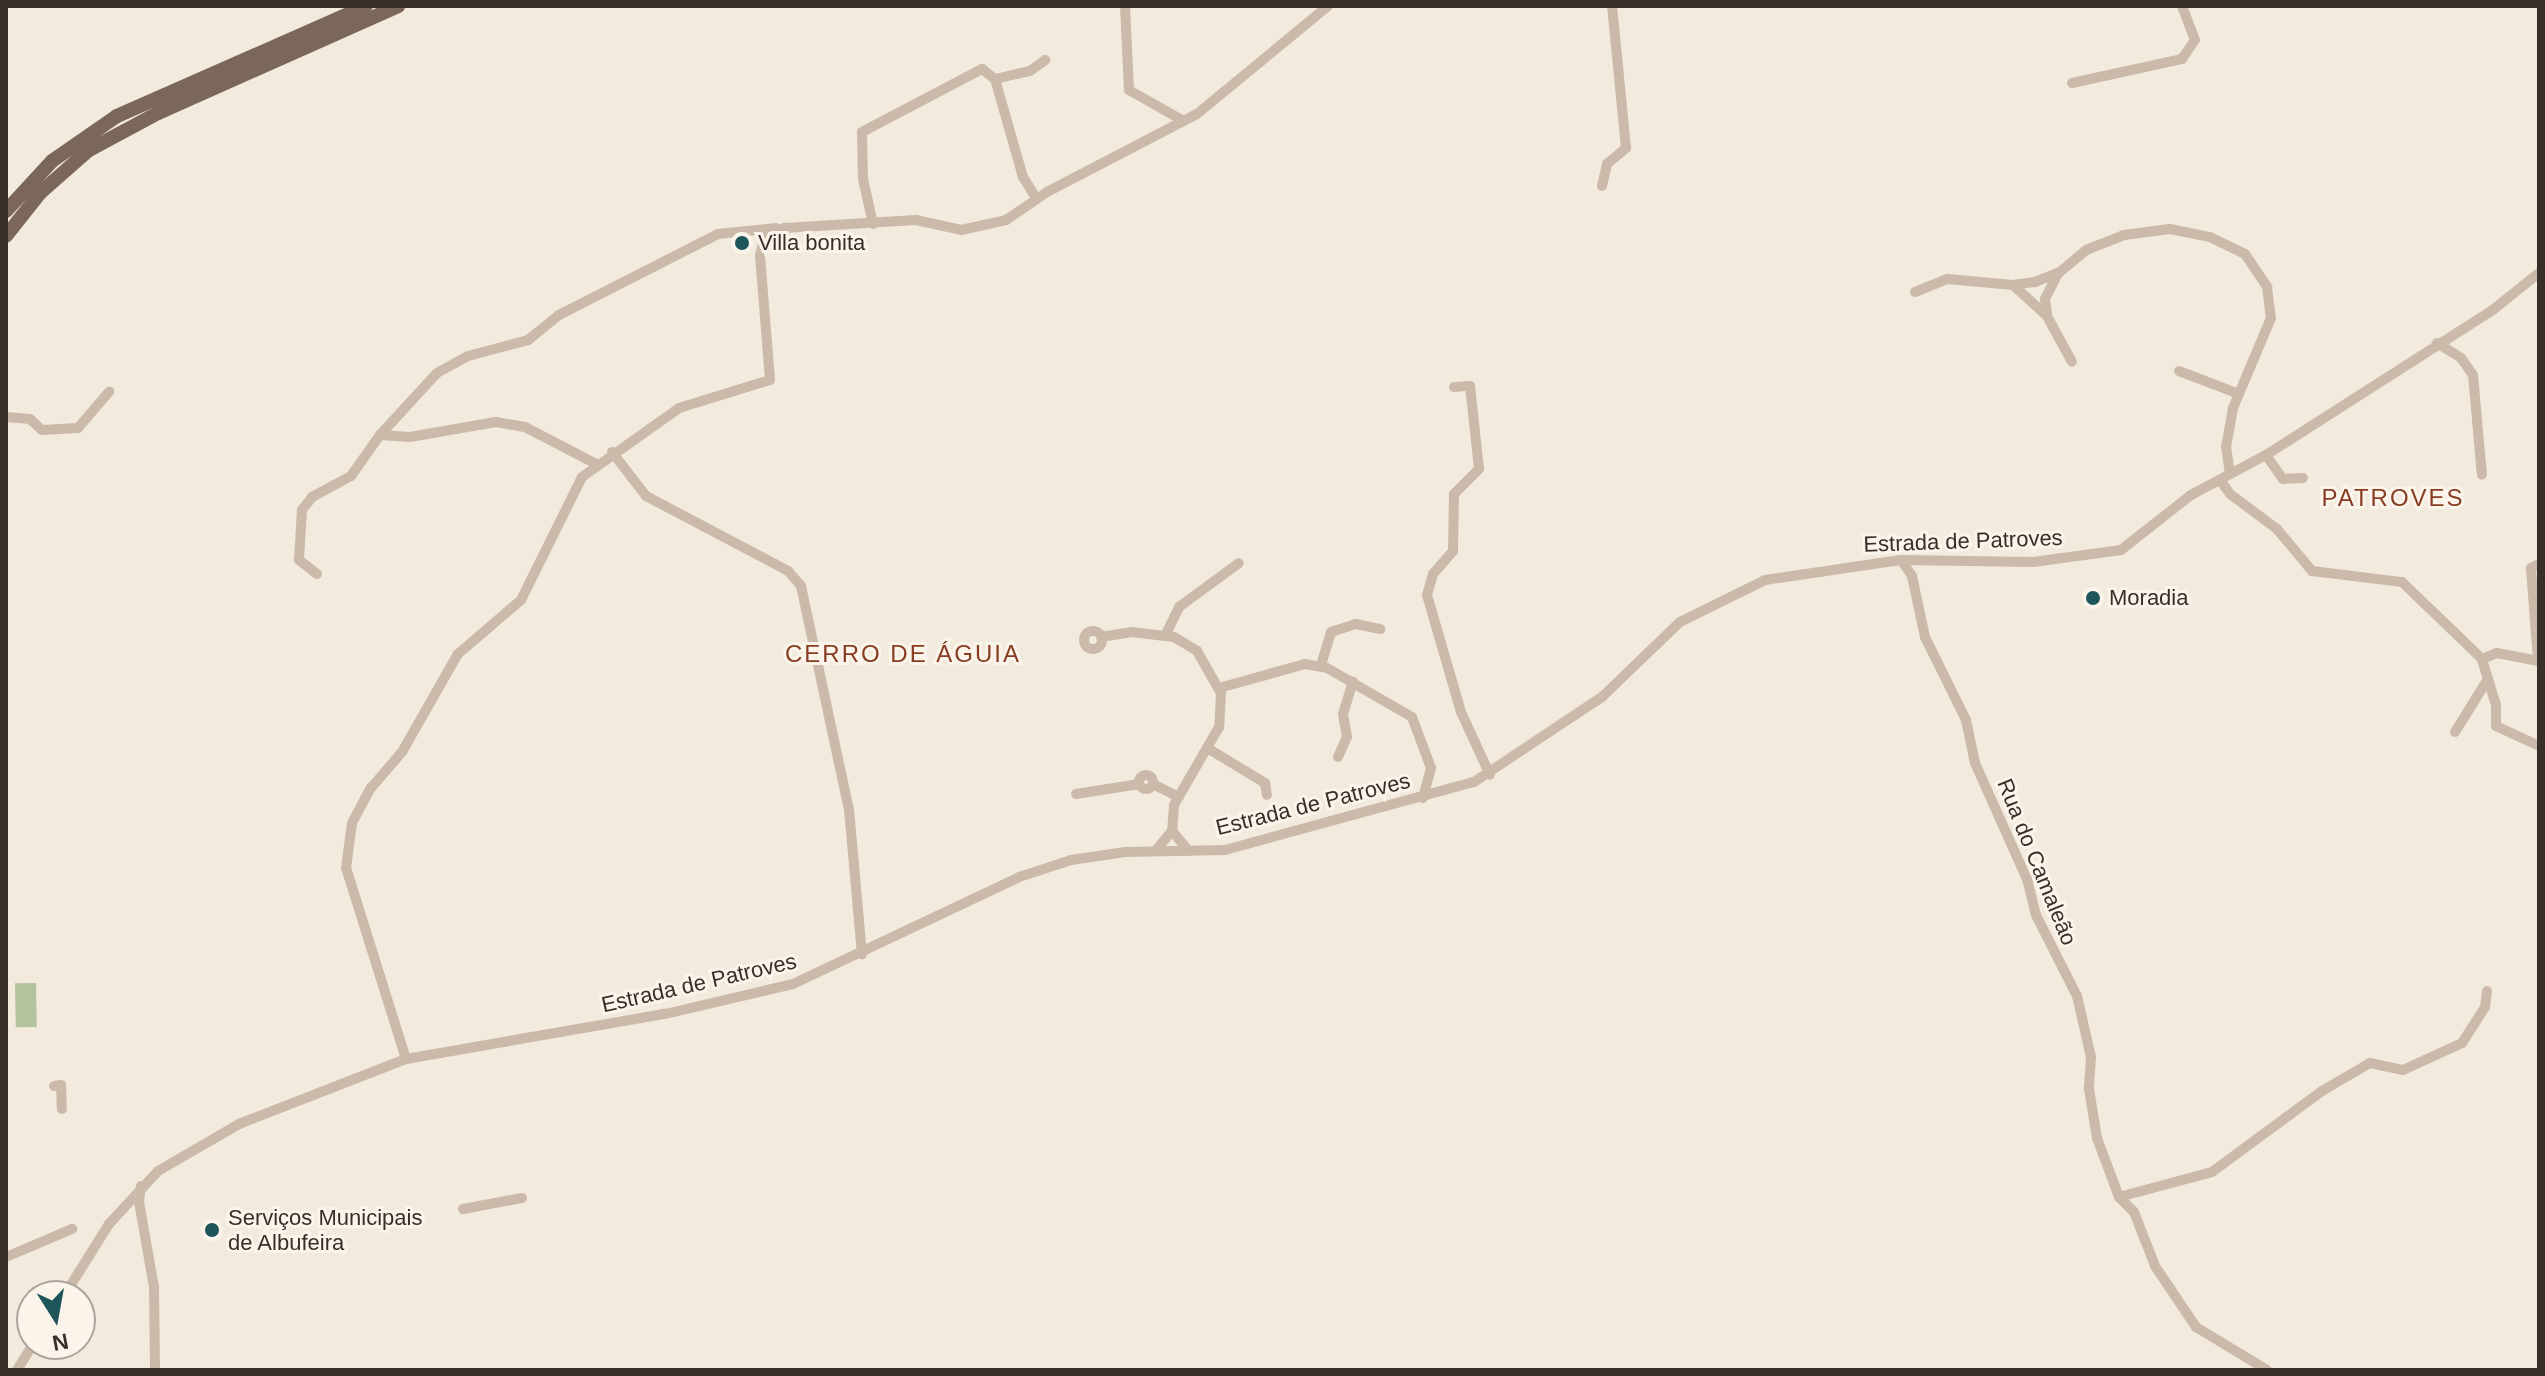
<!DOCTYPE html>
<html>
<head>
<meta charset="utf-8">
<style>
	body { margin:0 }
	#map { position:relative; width:2545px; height:1376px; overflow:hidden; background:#f3eade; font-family:Helvetica,sans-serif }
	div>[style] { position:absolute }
	.green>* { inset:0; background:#b5c29e; transform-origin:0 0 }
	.minor>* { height:10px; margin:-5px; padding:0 5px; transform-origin:5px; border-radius:5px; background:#cbbaaa }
	.minor>.ring { margin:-5px; padding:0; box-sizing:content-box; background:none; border:10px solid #cbbaaa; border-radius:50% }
	.major>* { height:14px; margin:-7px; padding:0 7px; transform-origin:7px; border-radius:7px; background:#7b665a }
	.dots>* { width:22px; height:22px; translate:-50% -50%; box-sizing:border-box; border:4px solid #faf4eb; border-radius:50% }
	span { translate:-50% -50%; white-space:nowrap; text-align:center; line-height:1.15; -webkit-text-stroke:6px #faf4eb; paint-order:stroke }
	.poi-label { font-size:22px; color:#392f29 }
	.left { translate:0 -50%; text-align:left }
	.street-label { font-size:22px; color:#392f29 }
	.neighbourhood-label { font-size:24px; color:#883d22; letter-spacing:2px }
	.frame { position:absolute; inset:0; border:8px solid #392f29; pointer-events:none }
	.north { position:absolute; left:16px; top:1280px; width:80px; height:80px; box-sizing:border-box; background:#faf4eb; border:2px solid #ada59d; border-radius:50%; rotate:169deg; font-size:22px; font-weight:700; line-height:32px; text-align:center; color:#392f29 }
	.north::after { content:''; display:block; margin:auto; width:28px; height:36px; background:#1e555b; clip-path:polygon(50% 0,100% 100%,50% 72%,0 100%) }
</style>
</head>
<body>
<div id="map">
	<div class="green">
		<i style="left:36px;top:983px;width:44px;height:21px;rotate:89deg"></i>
	</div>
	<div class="minor">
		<i style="left:1125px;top:6px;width:84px;rotate:87.3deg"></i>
		<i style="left:1129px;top:90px;width:61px;rotate:29.5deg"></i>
		<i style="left:995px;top:79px;width:36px;rotate:-13deg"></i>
		<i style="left:1030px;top:71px;width:19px;rotate:-36deg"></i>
		<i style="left:2072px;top:83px;width:113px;rotate:-12.3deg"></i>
		<i style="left:2182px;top:59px;width:23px;rotate:-56deg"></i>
		<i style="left:2195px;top:40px;width:36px;rotate:-111deg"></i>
		<i style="left:1602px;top:186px;width:23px;rotate:-77deg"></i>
		<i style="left:1607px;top:164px;width:25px;rotate:-40deg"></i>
		<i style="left:1626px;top:148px;width:143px;rotate:-95.6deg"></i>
		<i style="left:873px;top:224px;width:46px;rotate:-102.5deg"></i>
		<i style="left:863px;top:179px;width:47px;rotate:-91.2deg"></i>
		<i style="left:862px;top:132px;width:136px;rotate:-27.7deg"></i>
		<i style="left:982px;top:69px;width:16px;rotate:38deg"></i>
		<i style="left:995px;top:79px;width:102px;rotate:74.1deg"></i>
		<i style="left:1023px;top:177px;width:25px;rotate:58deg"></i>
		<i style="left:2013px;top:285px;width:46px;rotate:42.4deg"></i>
		<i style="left:2047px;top:316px;width:52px;rotate:61.5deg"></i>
		<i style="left:1915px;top:292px;width:35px;rotate:-22deg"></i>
		<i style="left:1948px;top:279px;width:65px;rotate:5.3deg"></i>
		<i style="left:2013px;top:285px;width:22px;rotate:-8deg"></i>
		<i style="left:2035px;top:282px;width:27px;rotate:-22deg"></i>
		<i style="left:2060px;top:272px;width:34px;rotate:-40deg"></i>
		<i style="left:2086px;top:250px;width:41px;rotate:-21.5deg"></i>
		<i style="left:2124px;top:235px;width:46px;rotate:-7.4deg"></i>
		<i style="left:2170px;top:229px;width:41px;rotate:11.3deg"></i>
		<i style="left:2210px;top:237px;width:39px;rotate:26deg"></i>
		<i style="left:2245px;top:254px;width:40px;rotate:56deg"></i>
		<i style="left:2267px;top:287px;width:31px;rotate:83deg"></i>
		<i style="left:2271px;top:318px;width:98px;rotate:112.9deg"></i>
		<i style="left:2233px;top:408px;width:39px;rotate:100deg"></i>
		<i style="left:2226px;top:446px;width:28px;rotate:82deg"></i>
		<i style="left:2047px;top:314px;width:15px;rotate:-98deg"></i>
		<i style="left:2045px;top:299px;width:28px;rotate:-63deg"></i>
		<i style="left:2437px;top:343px;width:28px;rotate:32deg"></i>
		<i style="left:2461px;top:358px;width:21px;rotate:55deg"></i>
		<i style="left:2473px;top:375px;width:100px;rotate:84.9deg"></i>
		<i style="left:2179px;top:371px;width:64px;rotate:21deg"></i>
		<i style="left:1454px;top:387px;width:16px;rotate:-4deg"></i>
		<i style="left:1470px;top:386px;width:83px;rotate:83.8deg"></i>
		<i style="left:1479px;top:469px;width:35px;rotate:135deg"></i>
		<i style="left:1454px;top:494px;width:57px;rotate:91deg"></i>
		<i style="left:1453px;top:551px;width:30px;rotate:131deg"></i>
		<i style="left:1433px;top:574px;width:22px;rotate:106deg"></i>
		<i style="left:1427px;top:595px;width:122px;rotate:73.8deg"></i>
		<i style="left:1461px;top:712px;width:69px;rotate:65.3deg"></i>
		<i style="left:6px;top:417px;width:24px;rotate:5deg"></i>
		<i style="left:30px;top:419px;width:16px;rotate:43deg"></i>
		<i style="left:42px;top:430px;width:36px;rotate:-3deg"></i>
		<i style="left:78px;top:428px;width:48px;rotate:-49.3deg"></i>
		<i style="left:380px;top:435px;width:30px;rotate:4deg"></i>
		<i style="left:410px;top:437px;width:87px;rotate:-9.9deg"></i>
		<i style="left:496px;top:422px;width:29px;rotate:10deg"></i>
		<i style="left:525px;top:427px;width:80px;rotate:27.5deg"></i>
		<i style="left:612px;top:452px;width:56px;rotate:52.3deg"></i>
		<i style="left:646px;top:496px;width:161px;rotate:27.8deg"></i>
		<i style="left:788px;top:571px;width:20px;rotate:49deg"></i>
		<i style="left:801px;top:586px;width:228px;rotate:77.9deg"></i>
		<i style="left:849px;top:809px;width:146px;rotate:84.9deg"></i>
		<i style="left:2266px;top:455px;width:29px;rotate:55deg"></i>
		<i style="left:2283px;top:479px;width:20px;rotate:-3deg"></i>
		<i style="left:2220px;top:480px;width:17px;rotate:54deg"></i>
		<i style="left:2230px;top:494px;width:59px;rotate:36.7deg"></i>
		<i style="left:2277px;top:529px;width:55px;rotate:50.2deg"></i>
		<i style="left:2312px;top:571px;width:91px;rotate:7deg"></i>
		<i style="left:2402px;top:582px;width:111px;rotate:43.9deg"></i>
		<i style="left:2482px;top:659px;width:16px;rotate:-22deg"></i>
		<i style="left:2497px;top:653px;width:42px;rotate:11deg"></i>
		<i style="left:2538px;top:661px;width:93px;rotate:-94.3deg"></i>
		<i style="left:2531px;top:568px;width:9px;rotate:-27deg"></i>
		<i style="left:1901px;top:560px;width:19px;rotate:55deg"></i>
		<i style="left:1912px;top:576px;width:62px;rotate:78deg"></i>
		<i style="left:1925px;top:637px;width:93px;rotate:63.7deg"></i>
		<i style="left:1966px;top:720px;width:44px;rotate:78.2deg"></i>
		<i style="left:1975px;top:763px;width:127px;rotate:65.9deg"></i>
		<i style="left:2027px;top:879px;width:37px;rotate:76deg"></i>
		<i style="left:2036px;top:915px;width:91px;rotate:63.2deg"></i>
		<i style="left:2077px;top:996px;width:63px;rotate:77.1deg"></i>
		<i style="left:2091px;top:1057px;width:32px;rotate:94deg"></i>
		<i style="left:2089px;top:1089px;width:50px;rotate:80.7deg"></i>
		<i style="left:2097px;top:1138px;width:63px;rotate:69.6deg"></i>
		<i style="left:2119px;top:1197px;width:96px;rotate:-15deg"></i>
		<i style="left:2212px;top:1172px;width:137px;rotate:-36.4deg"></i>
		<i style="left:2322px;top:1091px;width:56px;rotate:-30.3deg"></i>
		<i style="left:2370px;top:1063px;width:34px;rotate:12deg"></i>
		<i style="left:2403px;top:1070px;width:65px;rotate:-24.6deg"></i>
		<i style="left:2462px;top:1043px;width:43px;rotate:-57.4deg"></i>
		<i style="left:2485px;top:1007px;width:16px;rotate:-83deg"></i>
		<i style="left:317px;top:574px;width:23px;rotate:-142deg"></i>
		<i style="left:299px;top:560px;width:50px;rotate:-86.6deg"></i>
		<i style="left:302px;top:510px;width:16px;rotate:-52deg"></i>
		<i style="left:312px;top:497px;width:44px;rotate:-28.3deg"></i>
		<i style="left:351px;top:476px;width:50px;rotate:-54.7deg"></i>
		<i style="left:380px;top:435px;width:84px;rotate:-47.4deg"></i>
		<i style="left:437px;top:373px;width:35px;rotate:-29deg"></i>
		<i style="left:468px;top:356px;width:62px;rotate:-14.9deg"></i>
		<i style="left:528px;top:340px;width:40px;rotate:-39deg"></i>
		<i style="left:559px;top:315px;width:178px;rotate:-27deg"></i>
		<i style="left:718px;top:234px;width:58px;rotate:-5.9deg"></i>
		<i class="ring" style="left:1084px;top:631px;width:8px;height:8px"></i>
		<i style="left:1166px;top:634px;width:30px;rotate:-64deg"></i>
		<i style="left:1179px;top:607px;width:74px;rotate:-36.3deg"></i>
		<i style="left:1101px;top:637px;width:30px;rotate:-9deg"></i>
		<i style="left:1131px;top:632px;width:43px;rotate:6.6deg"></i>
		<i style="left:1174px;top:637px;width:27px;rotate:31deg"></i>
		<i style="left:1197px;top:651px;width:48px;rotate:60.3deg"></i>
		<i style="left:1221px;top:693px;width:34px;rotate:93deg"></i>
		<i style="left:1219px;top:727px;width:90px;rotate:120deg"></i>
		<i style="left:1174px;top:805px;width:26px;rotate:94deg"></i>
		<i style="left:1172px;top:831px;width:25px;rotate:130deg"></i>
		<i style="left:1321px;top:665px;width:34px;rotate:-73deg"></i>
		<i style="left:1331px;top:632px;width:26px;rotate:-18deg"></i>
		<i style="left:1356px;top:624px;width:25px;rotate:12deg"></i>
		<i style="left:2488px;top:679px;width:27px;rotate:73deg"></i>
		<i style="left:2496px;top:705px;width:21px;rotate:90deg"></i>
		<i style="left:2496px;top:726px;width:47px;rotate:24.9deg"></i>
		<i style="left:1219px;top:688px;width:89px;rotate:-15.6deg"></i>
		<i style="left:1305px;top:664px;width:22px;rotate:10deg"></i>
		<i style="left:1327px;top:668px;width:98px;rotate:30deg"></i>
		<i style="left:1412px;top:717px;width:54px;rotate:69.6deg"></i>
		<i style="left:1431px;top:768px;width:31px;rotate:105deg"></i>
		<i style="left:2455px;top:732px;width:62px;rotate:-58.1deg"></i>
		<i style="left:2488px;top:679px;width:21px;rotate:-107deg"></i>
		<i style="left:1209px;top:749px;width:66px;rotate:31.3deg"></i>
		<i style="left:1265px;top:783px;width:12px;rotate:81deg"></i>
		<i style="left:1338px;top:757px;width:22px;rotate:-66deg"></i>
		<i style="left:1347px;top:737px;width:23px;rotate:-100deg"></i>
		<i style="left:1343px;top:714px;width:34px;rotate:-73deg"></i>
		<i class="ring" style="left:1139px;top:775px;width:4px;height:4px"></i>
		<i style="left:1153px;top:784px;width:29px;rotate:27deg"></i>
		<i style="left:1076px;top:794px;width:64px;rotate:-9deg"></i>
		<i style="left:1172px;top:831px;width:26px;rotate:50deg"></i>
		<i style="left:406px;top:1059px;width:200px;rotate:-107.4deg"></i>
		<i style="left:346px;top:868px;width:45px;rotate:-82.4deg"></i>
		<i style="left:352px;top:823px;width:40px;rotate:-62deg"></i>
		<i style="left:371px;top:788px;width:48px;rotate:-49.3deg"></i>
		<i style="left:402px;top:752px;width:113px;rotate:-60.3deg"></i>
		<i style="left:458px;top:654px;width:83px;rotate:-40.6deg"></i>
		<i style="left:521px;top:600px;width:137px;rotate:-63.6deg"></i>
		<i style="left:582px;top:477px;width:119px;rotate:-35.4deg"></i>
		<i style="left:679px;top:408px;width:95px;rotate:-17.1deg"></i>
		<i style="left:770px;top:380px;width:125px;rotate:-94.6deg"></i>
		<i style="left:760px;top:255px;width:20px;rotate:-75deg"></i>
		<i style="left:765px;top:236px;width:21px;rotate:-23deg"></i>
		<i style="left:784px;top:228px;width:132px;rotate:-3.5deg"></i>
		<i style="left:916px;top:220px;width:46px;rotate:12.5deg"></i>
		<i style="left:961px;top:230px;width:46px;rotate:-12.5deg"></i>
		<i style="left:1006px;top:220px;width:50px;rotate:-34.3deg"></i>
		<i style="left:1047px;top:192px;width:169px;rotate:-27.5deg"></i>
		<i style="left:1197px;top:114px;width:170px;rotate:-39.5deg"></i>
		<i style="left:54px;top:1086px;width:7px;rotate:-8deg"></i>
		<i style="left:61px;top:1085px;width:24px;rotate:88deg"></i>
		<i style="left:141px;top:1186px;width:16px;rotate:97deg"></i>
		<i style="left:139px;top:1202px;width:86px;rotate:80deg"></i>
		<i style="left:154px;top:1287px;width:83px;rotate:89.3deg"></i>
		<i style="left:2119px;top:1197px;width:21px;rotate:45deg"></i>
		<i style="left:2134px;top:1212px;width:58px;rotate:68.7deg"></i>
		<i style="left:2155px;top:1266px;width:73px;rotate:56.1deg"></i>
		<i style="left:2196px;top:1327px;width:83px;rotate:31.2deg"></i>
		<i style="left:463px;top:1209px;width:60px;rotate:-10.6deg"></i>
		<i style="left:6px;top:1257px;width:72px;rotate:-23deg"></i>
		<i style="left:64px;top:1296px;width:85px;rotate:-58deg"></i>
		<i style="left:109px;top:1224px;width:72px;rotate:-47.2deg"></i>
		<i style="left:158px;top:1171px;width:94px;rotate:-30.1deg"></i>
		<i style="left:239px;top:1124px;width:179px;rotate:-21.3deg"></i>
		<i style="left:406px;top:1059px;width:263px;rotate:-9.9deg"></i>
		<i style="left:665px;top:1014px;width:131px;rotate:-13.2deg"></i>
		<i style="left:793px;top:984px;width:250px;rotate:-25.3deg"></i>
		<i style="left:1019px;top:877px;width:55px;rotate:-18.1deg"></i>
		<i style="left:1071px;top:860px;width:55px;rotate:-8.4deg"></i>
		<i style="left:1125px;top:852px;width:100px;rotate:-1.1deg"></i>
		<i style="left:1225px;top:850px;width:258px;rotate:-15.3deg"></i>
		<i style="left:1474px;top:782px;width:154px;rotate:-33.6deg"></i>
		<i style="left:1602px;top:697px;width:108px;rotate:-43.9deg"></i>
		<i style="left:1680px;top:622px;width:95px;rotate:-26.3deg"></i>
		<i style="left:1765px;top:580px;width:137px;rotate:-8.4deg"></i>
		<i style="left:1901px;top:560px;width:132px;rotate:0.9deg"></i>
		<i style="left:2033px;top:562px;width:89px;rotate:-7.8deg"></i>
		<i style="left:2121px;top:550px;width:89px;rotate:-38.2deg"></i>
		<i style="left:2191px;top:495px;width:85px;rotate:-28.1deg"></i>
		<i style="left:2266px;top:455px;width:271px;rotate:-32.6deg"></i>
		<i style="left:2494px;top:309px;width:58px;rotate:-38.7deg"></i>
		<i style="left:17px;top:1370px;width:31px;rotate:-58deg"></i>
	</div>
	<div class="major">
		<i style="left:6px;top:211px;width:68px;rotate:-47.4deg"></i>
		<i style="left:52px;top:161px;width:79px;rotate:-34.7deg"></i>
		<i style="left:117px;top:116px;width:272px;rotate:-23.8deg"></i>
		<i style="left:6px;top:236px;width:55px;rotate:-51.7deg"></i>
		<i style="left:40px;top:193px;width:65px;rotate:-41.3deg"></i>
		<i style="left:89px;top:150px;width:78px;rotate:-28.2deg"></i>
		<i style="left:158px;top:113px;width:263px;rotate:-24deg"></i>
	</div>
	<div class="dots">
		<i style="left:742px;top:243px;background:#1e555b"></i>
		<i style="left:2093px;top:598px;background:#1e555b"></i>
		<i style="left:212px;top:1230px;background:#1e555b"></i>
	</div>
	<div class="poi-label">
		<span class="left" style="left:758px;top:243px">Villa bonita</span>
		<span class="left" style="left:2109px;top:598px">Moradia</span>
		<span class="left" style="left:228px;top:1230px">Serviços Municipais<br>de Albufeira</span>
	</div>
	<div class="street-label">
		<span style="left:1963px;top:541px;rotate:-2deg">Estrada de Patroves</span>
		<span style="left:1313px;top:804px;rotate:-14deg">Estrada de Patroves</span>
		<span style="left:2037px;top:862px;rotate:68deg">Rua do Camaleão</span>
		<span style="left:699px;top:983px;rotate:-13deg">Estrada de Patroves</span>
	</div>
	<div class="neighbourhood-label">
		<span style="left:2393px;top:498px">PATROVES</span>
		<span style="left:903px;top:654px">CERRO DE ÁGUIA</span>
	</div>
	<div class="frame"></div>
	<div class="north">N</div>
</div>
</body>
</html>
